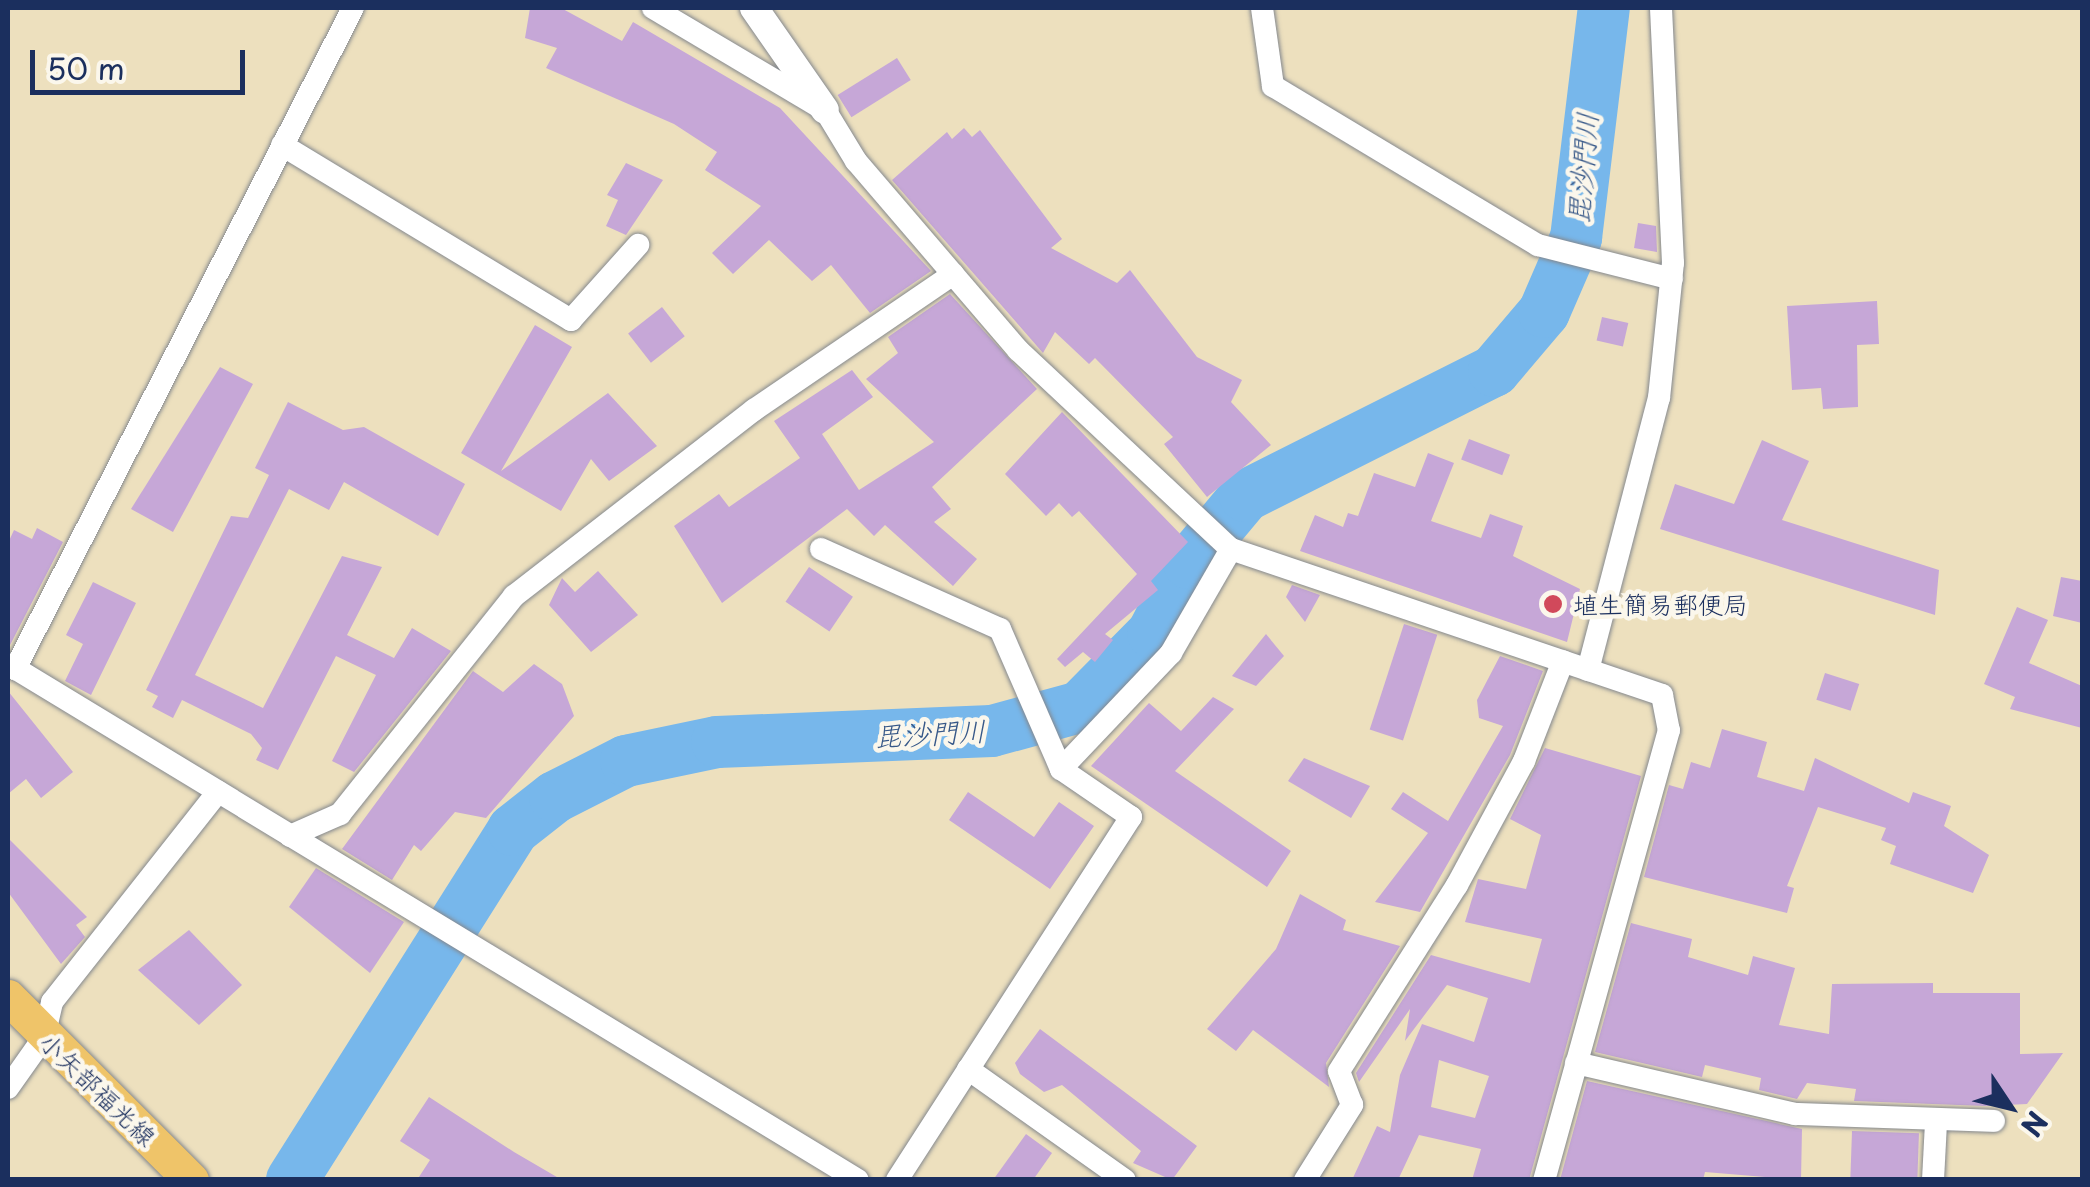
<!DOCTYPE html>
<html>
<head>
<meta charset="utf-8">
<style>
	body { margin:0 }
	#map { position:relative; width:2090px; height:1187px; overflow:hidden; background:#ede0be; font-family:"Playpen Sans","Klee One",sans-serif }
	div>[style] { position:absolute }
	.river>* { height:52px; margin:-26px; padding:0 26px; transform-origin:26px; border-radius:26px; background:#77b7eb }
	.building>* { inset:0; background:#c6a7d7; transform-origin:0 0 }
	.roads { filter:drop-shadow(0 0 2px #84888e) drop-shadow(0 0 2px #84888e) }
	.minor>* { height:22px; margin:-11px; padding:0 11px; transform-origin:11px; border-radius:11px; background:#fff }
	.tertiary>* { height:28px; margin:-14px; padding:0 14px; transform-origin:14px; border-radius:14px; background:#fff }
	.primary>* { height:35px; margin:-17.5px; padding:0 17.5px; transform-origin:17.5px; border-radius:17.5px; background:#efc469 }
	.dots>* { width:28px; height:28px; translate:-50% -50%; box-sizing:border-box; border:5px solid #fbf7ec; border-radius:50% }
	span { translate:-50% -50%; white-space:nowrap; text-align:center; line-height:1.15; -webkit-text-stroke:9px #fbf7ec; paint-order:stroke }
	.poi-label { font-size:25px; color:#1b2f5e }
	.left { translate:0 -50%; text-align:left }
	.street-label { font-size:25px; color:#1b2f5e }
	.water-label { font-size:28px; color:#375888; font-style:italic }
	.frame { position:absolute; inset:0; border:10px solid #1b2f5e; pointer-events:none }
	.north { position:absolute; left:1960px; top:1057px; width:100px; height:100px; -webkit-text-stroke:8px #fbf7ec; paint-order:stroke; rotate:125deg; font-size:28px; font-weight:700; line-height:40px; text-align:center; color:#1b2f5e }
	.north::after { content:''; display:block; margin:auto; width:35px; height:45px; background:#1b2f5e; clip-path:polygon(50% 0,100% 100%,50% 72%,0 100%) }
	.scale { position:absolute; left:30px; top:50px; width:215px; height:45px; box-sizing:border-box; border:5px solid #1b2f5e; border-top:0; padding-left:12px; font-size:30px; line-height:35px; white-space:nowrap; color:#1b2f5e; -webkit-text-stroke:8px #fbf7ec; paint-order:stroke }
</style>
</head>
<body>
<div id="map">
	<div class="river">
		<i style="left:292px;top:1180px;width:414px;rotate:-57.7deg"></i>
		<i style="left:513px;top:830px;width:53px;rotate:-38.2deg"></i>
		<i style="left:555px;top:797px;width:80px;rotate:-26.9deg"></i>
		<i style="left:626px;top:761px;width:93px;rotate:-11.8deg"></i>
		<i style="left:717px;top:742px;width:275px;rotate:-2.3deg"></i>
		<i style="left:992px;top:731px;width:91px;rotate:-15.3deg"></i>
		<i style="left:1080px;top:707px;width:104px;rotate:-45.4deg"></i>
		<i style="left:1153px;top:633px;width:79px;rotate:-62.8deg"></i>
		<i style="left:1189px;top:563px;width:87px;rotate:-50.1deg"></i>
		<i style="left:1245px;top:496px;width:279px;rotate:-26.7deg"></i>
		<i style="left:1494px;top:371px;width:77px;rotate:-49.7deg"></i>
		<i style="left:1544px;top:312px;width:81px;rotate:-66.6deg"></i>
		<i style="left:1576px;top:238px;width:232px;rotate:-83.1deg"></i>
	</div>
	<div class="building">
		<i style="clip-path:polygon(530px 8px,561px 8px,622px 41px,633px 22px,780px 108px,931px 271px,870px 313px,831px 265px,812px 281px,769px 240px,733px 274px,712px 253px,761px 206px,705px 170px,717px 152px,674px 124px,546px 68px,557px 48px,525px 38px)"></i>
		<i style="left:897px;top:58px;width:26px;height:70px;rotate:58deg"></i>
		<i style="clip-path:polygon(964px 128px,972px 137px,980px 130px,1062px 239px,1051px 248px,1117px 283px,1130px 270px,1197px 357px,1242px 380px,1231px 402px,1271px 445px,1207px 497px,1164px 444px,1173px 437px,1095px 358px,1089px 364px,1055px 332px,1043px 353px,892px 180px,947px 132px,952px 139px)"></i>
		<i style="clip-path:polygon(626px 163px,663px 180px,626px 235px,606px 226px,618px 200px,607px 195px)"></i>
		<i style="clip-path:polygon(1638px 223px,1656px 226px,1657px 252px,1634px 248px)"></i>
		<i style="clip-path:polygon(950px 294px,1037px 389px,932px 487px,951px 509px,934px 522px,977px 559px,953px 586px,885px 525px,874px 536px,847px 509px,722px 603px,674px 526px,719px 494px,729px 507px,800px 458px,774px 421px,852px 370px,873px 397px,822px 434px,859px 490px,934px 442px,866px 379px,898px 353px,888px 337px)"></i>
		<i style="clip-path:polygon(1877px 301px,1879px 344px,1857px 345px,1858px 407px,1823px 409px,1821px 388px,1792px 390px,1787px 306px)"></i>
		<i style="left:662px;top:307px;width:37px;height:43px;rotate:52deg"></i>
		<i style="left:1602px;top:317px;width:27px;height:24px;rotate:13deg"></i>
		<i style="clip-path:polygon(535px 325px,572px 347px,501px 471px,608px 393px,657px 446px,609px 481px,591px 459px,561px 511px,461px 453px)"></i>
		<i style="clip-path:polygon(220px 367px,253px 384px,173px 532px,131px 509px)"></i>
		<i style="clip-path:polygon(288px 402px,343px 430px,364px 427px,465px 484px,438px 536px,344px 482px,329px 510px,289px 489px,195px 675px,263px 708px,342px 556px,382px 567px,347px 635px,394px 658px,412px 628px,451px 651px,354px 772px,332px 761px,376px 675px,336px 656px,278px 770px,256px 760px,262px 748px,251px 734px,182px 700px,173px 718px,152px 707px,158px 696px,146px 690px,231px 516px,248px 518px,269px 475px,255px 468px)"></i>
		<i style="clip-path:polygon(1062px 412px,1188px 542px,1151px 581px,1158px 590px,1105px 634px,1113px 640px,1095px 662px,1083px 652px,1065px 667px,1057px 659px,1137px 574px,1079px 511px,1072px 517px,1059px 503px,1046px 516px,1005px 474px)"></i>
		<i style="left:1469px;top:439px;width:44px;height:22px;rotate:21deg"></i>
		<i style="clip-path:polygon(1762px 440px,1809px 461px,1782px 520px,1939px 570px,1935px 615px,1660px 529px,1675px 484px,1734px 504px)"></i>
		<i style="clip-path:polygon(1428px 453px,1454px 463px,1431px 521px,1481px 538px,1490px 514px,1523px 526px,1513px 556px,1580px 589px,1567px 642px,1300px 551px,1315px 515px,1343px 527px,1348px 513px,1358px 516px,1374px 473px,1415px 487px)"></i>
		<i style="clip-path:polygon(37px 528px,63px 542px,8px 649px,8px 543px,14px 530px,32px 539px)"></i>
		<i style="left:809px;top:567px;width:53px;height:42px;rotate:34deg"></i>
		<i style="clip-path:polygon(598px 571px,638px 615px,591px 652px,549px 605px,562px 578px,575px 592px)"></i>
		<i style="clip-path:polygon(2061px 577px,2082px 581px,2082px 623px,2053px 616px)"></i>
		<i style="clip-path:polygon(93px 582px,136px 603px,91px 695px,65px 681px,83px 644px,66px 635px)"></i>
		<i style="clip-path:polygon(1292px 585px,1320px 595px,1305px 622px,1286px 597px)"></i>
		<i style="clip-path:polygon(2017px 607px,2048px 620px,2029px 663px,2082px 686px,2082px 728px,2010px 709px,2015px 697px,1984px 684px)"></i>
		<i style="left:1404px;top:624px;width:35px;height:111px;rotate:18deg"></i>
		<i style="clip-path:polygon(1266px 634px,1284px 656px,1256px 686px,1232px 676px)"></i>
		<i style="clip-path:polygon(1500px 656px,1543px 671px,1510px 755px,1420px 912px,1375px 902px,1428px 833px,1391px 809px,1403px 792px,1448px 821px,1503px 726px,1479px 718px,1477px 700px)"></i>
		<i style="clip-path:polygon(534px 664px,562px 684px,574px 716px,486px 818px,455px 812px,421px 851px,414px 845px,392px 880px,342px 849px,473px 671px,503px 692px)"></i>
		<i style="left:1825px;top:673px;width:36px;height:28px;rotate:18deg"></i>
		<i style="clip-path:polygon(8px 691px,73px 772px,41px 798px,26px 779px,8px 794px)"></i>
		<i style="clip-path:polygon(1213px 697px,1234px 709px,1175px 771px,1291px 851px,1267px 887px,1091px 766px,1149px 703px,1181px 731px)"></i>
		<i style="clip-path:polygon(1722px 729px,1767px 742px,1757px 777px,1804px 791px,1815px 758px,1909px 803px,1913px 792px,1951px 806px,1944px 826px,1989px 855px,1973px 893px,1890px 864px,1896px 846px,1881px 840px,1886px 828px,1818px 807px,1787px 886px,1794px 888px,1787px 913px,1644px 877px,1669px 785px,1683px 789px,1691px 762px,1710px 768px)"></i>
		<i style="clip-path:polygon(evenodd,1545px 748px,1641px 776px,1529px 1180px,1472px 1180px,1481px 1149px,1419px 1135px,1398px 1180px,1352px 1180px,1377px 1126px,1390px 1132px,1400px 1075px,1422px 1024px,1474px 1042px,1488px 998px,1447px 985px,1405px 1041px,1410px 1009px,1359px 1082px,1356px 1073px,1431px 955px,1530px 983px,1542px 939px,1465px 922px,1478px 879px,1526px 889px,1541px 835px,1510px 819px,1545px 748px,1439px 1060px,1489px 1076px,1475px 1118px,1431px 1107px,1439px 1060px)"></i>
		<i style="clip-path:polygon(1304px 758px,1370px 786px,1351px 818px,1288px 781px)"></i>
		<i style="clip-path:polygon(968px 792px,1034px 837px,1059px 802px,1094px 826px,1050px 889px,949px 820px)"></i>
		<i style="clip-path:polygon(8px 838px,87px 917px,76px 925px,85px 937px,61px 964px,8px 892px)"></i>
		<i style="clip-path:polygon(316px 868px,404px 922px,370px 973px,289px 907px)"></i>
		<i style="clip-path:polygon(1300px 894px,1346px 920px,1343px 930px,1400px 946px,1326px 1063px,1329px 1087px,1253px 1030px,1236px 1051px,1207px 1029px,1276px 949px)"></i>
		<i style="clip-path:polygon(1631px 923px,1692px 939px,1688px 957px,1748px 975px,1753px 956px,1795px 968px,1779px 1025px,1829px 1034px,1832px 984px,1933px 983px,1933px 993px,2020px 993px,2020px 1054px,2063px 1053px,2027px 1104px,1985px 1106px,1854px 1101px,1856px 1089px,1807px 1083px,1797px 1099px,1759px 1090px,1761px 1078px,1705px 1065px,1702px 1077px,1595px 1052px)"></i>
		<i style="clip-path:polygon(189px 930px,242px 985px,199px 1025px,138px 970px)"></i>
		<i style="clip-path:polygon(1040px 1029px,1197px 1146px,1172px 1180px,1133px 1163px,1141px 1151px,1062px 1085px,1044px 1092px,1020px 1074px,1015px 1063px)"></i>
		<i style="clip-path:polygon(1587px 1081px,1802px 1129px,1801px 1180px,1705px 1172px,1703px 1180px,1560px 1180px)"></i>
		<i style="clip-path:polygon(429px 1097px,514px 1152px,562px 1180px,417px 1180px,430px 1160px,400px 1141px)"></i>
		<i style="left:1852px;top:1131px;width:67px;height:49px;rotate:2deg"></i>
		<i style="clip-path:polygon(1026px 1134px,1052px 1153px,1033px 1180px,993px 1180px)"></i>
	</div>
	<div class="roads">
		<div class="minor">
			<i style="left:653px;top:8px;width:200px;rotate:30.7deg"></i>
			<i style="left:825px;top:110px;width:60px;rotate:58.7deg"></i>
			<i style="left:856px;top:161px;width:249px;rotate:49.4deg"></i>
			<i style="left:1018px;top:350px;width:291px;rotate:43.1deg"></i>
			<i style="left:1231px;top:549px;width:455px;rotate:18.7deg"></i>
			<i style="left:1662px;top:695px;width:36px;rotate:79deg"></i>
			<i style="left:1669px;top:730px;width:467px;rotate:105.5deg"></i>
			<i style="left:1262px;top:8px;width:79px;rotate:82deg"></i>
			<i style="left:1273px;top:86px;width:309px;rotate:31deg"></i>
			<i style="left:1538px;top:245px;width:138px;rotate:14.2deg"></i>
			<i style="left:282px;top:145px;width:338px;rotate:31.2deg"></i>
			<i style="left:571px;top:320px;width:101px;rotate:-48.2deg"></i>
			<i style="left:821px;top:549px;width:196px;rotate:24.1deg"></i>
			<i style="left:1000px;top:629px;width:153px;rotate:66.5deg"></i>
			<i style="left:8px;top:664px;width:994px;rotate:31.26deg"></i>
			<i style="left:15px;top:669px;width:742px;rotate:-62.92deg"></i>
			<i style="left:1588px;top:670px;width:281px;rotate:-75.4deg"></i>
			<i style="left:1659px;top:398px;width:136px;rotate:-84.1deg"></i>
			<i style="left:1673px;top:263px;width:255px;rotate:-92.7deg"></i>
			<i style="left:290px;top:836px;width:55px;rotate:-23.7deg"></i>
			<i style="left:340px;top:814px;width:279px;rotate:-51.4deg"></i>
			<i style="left:514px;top:596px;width:304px;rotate:-37.8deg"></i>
			<i style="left:754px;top:410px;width:241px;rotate:-34.3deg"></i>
			<i style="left:1576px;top:1063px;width:225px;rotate:13.1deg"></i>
			<i style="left:1795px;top:1114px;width:199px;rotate:2deg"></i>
			<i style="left:968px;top:1069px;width:192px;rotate:35.3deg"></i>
			<i style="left:8px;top:1088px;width:62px;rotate:-54.8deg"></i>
			<i style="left:44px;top:1037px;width:36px;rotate:-77deg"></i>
			<i style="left:52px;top:1002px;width:268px;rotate:-51.7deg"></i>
			<i style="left:897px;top:1180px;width:432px;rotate:-57.2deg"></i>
			<i style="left:1131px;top:817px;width:85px;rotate:-145.6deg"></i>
			<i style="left:1061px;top:769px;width:160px;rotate:-46.5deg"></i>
			<i style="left:1171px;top:653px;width:120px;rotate:-60deg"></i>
			<i style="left:1305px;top:1180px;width:89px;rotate:-57.9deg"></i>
			<i style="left:1352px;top:1105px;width:36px;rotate:-111deg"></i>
			<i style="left:1339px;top:1071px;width:220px;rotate:-57.6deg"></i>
			<i style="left:1457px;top:885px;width:141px;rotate:-61.6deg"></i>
			<i style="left:1524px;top:761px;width:107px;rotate:-68.7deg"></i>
			<i style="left:1933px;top:1180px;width:58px;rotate:-87deg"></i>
		</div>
		<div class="tertiary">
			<i style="left:754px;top:8px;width:124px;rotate:55.2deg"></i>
		</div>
		<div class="primary">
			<i style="left:8px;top:997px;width:259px;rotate:45deg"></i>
		</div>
	</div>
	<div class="dots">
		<i style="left:1553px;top:604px;background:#d1495b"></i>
	</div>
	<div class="poi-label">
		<span class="left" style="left:1573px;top:604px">埴生簡易郵便局</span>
	</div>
	<div class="street-label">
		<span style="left:98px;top:1089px;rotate:44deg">小矢部福光線</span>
	</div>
	<div class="water-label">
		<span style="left:1582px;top:168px;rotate:-85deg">毘沙門川</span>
		<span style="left:930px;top:733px;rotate:-3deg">毘沙門川</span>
	</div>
	<div class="frame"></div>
	<div class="north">N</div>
	<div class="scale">50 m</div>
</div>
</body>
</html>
